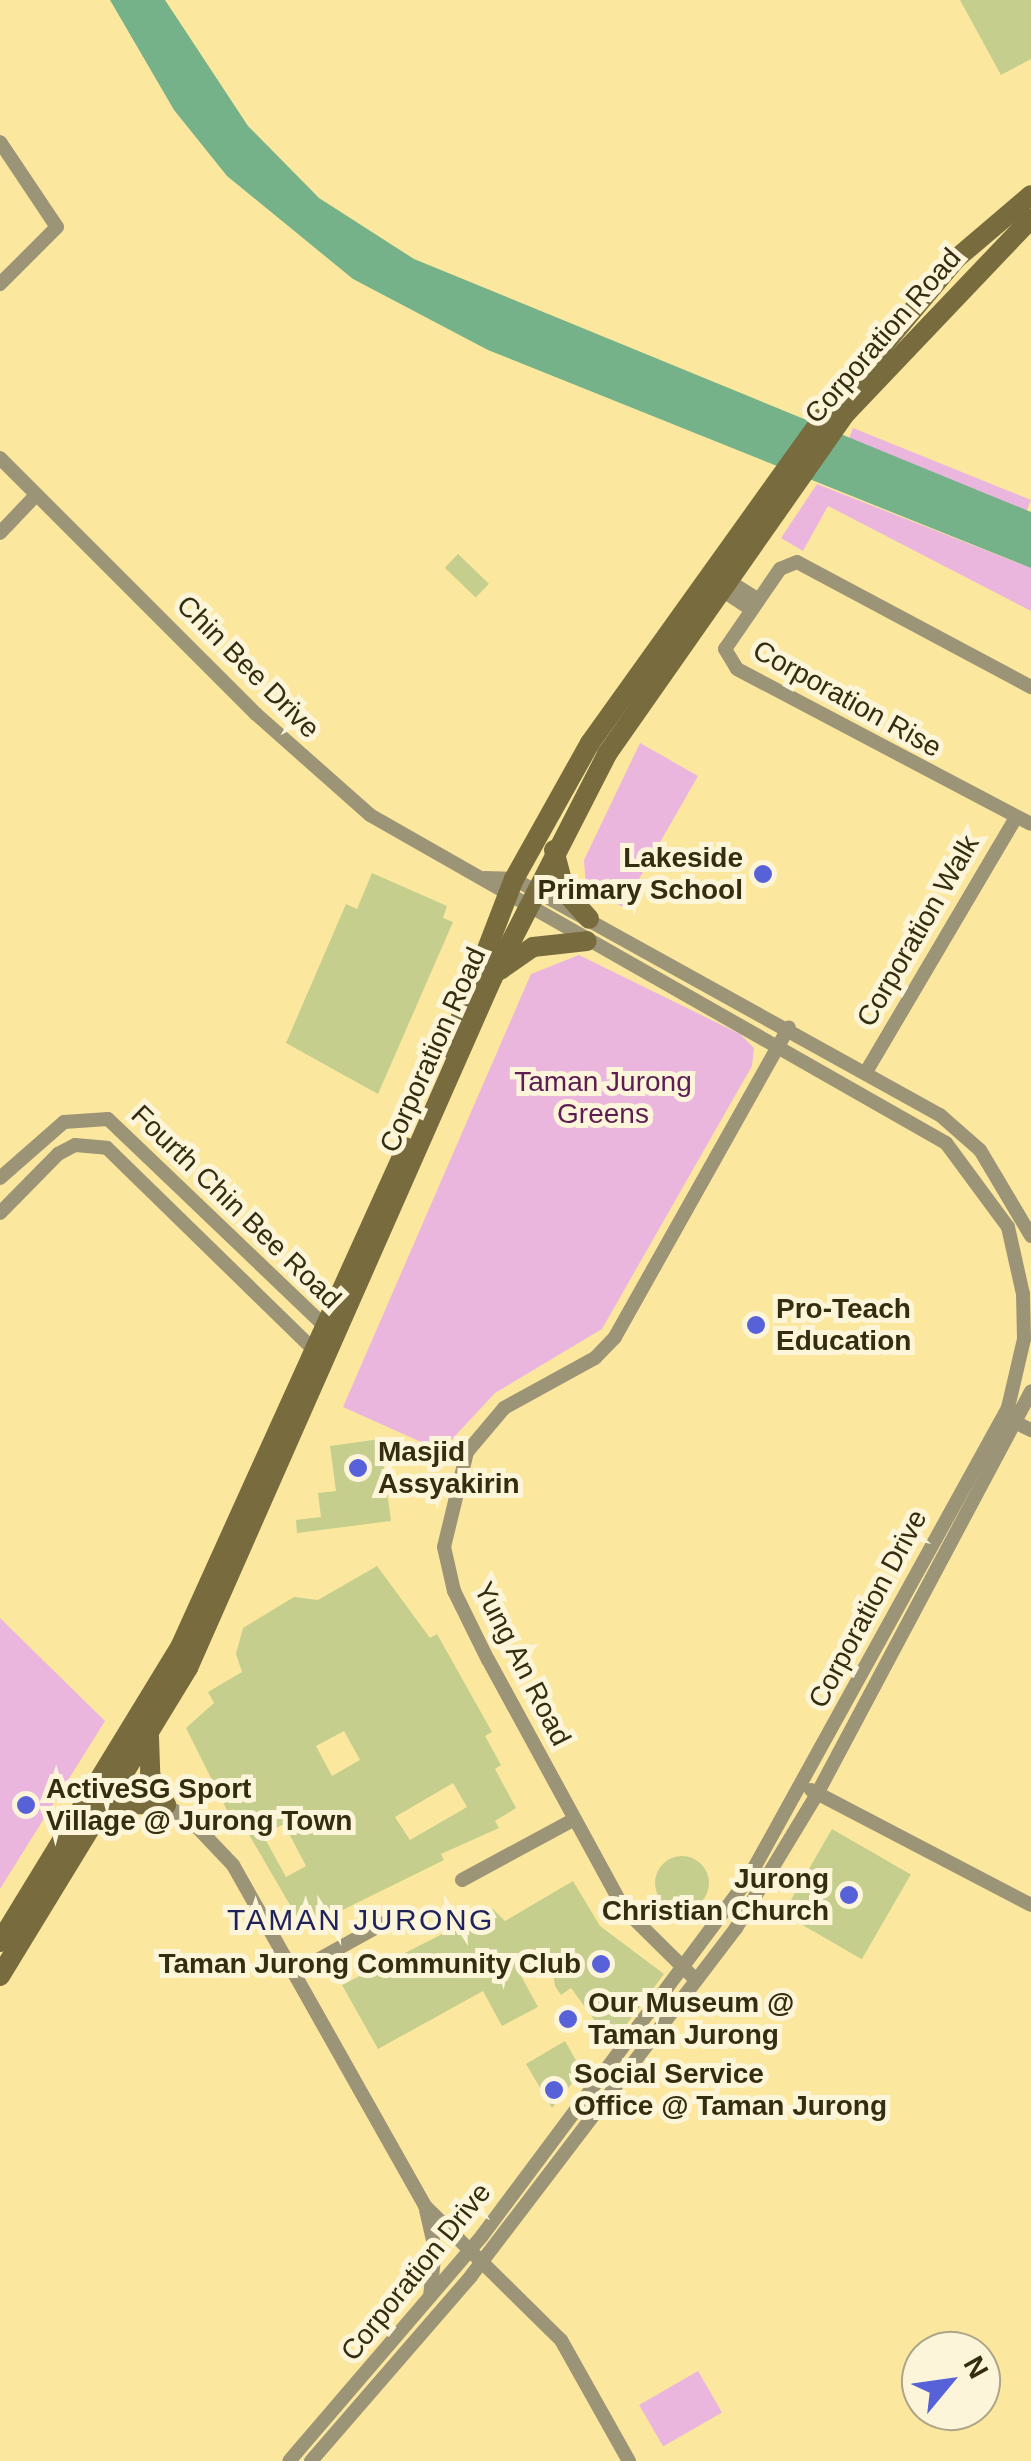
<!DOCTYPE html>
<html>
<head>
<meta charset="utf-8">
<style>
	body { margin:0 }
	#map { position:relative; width:1031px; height:2461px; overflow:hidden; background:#fbe89e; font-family:Arial,sans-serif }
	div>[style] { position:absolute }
	.green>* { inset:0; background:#ebb6de; transform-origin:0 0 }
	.water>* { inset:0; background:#75b28a }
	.building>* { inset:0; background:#c5ce8d; transform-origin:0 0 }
	.round { border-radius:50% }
	.street>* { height:14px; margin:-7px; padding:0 7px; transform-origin:7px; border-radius:7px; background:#9c9477 }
	.secondary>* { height:20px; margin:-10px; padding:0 10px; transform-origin:10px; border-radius:10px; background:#786c3f }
	.dots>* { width:28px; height:28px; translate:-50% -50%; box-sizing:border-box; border:5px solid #fdf5d9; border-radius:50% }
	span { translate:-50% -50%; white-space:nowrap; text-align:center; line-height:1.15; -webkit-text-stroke:10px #fdf5d9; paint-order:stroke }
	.street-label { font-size:28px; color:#352d0f }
	.poi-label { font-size:28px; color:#352d0f; font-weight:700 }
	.right { translate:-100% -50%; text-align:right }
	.left { translate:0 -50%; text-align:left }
	.park-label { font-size:28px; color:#5d1c52 }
	.neighbourhood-label { font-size:30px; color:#1f235c; letter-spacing:2.5px }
	.north { position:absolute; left:901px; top:2331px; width:100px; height:100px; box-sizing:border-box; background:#fdf5d9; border:2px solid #ada588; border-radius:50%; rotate:61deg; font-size:28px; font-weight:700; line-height:40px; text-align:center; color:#352d0f }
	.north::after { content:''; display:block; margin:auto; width:35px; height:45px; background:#5762d9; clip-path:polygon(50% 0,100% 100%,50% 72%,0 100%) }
</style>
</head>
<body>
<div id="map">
	<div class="green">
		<i style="left:853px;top:428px;width:192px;height:12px;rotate:22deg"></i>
		<i style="clip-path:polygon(817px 484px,1031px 568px,1031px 611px,828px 506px,803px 551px,781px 538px)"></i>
		<i style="clip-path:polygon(640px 743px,698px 776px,623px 907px,586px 887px,584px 860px)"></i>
		<i style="clip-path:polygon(579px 955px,740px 1034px,754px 1048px,752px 1066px,602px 1329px,495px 1393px,441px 1451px,343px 1407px,531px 974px)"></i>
		<i style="clip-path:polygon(0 1618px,105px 1721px,0 1889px)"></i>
		<i style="left:698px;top:2371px;width:48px;height:68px;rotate:60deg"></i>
	</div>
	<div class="water">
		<i style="clip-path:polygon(110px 0,165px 0,248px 126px,319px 198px,414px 259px,1031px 512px,1031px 568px,488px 350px,353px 279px,227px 176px,174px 110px)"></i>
	</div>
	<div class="building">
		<i style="clip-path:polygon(960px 0,1031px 0,1031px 59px,1001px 75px)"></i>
		<i style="left:458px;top:554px;width:43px;height:19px;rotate:44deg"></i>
		<i style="clip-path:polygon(372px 873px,447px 906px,443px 918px,453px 922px,378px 1094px,286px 1043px,346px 904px,357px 909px)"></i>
		<i style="clip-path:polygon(380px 1439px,391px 1521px,297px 1533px,296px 1520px,321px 1517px,318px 1493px,336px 1491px,330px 1446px)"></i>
		<i style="clip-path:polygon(evenodd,377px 1566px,430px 1638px,437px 1634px,492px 1732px,485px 1736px,501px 1765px,495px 1769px,516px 1808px,495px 1821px,499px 1828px,441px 1854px,444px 1860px,304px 1929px,234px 1809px,228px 1812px,186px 1728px,214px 1703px,208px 1692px,242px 1672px,236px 1654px,243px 1628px,294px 1597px,318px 1600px,377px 1566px,344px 1731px,360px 1760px,332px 1776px,316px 1746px,344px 1731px,377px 1566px,453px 1783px,467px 1807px,410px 1840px,395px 1817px,453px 1783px,377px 1566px,284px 1824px,306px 1866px,286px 1877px,263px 1835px,284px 1824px)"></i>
		<i style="left:832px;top:1829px;width:91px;height:98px;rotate:30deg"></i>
		<i class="round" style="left:655px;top:1856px;width:54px;height:54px"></i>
		<i style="clip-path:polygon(573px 1881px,600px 1926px,664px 1974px,612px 2044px,571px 1988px,561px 1995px,555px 1986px,551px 1958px,520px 1974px,538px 2007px,502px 2026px,483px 1991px,378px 2049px,342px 1985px,456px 1927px,472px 1910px,493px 1909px,505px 1921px)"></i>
		<i style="clip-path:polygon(565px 2041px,582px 2071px,552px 2108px,526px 2064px)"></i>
	</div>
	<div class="street">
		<i style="left:0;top:142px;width:102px;rotate:56.2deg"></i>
		<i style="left:57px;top:227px;width:81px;rotate:135deg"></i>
		<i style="left:0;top:458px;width:362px;rotate:45deg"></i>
		<i style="left:256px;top:714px;width:152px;rotate:41.5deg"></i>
		<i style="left:370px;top:815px;width:663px;rotate:29.66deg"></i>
		<i style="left:946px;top:1143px;width:104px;rotate:53.6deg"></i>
		<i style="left:1008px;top:1227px;width:69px;rotate:77.4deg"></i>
		<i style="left:1023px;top:1294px;width:45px;rotate:88.7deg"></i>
		<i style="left:1024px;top:1339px;width:71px;rotate:103.1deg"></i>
		<i style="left:1008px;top:1408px;width:538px;rotate:118.9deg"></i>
		<i style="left:748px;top:1879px;width:445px;rotate:126.7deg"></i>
		<i style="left:482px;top:2236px;width:296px;rotate:130.6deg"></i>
		<i style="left:0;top:533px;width:52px;rotate:-46.5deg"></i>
		<i style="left:727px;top:580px;width:36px;rotate:32deg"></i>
		<i style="left:720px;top:589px;width:35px;rotate:33deg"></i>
		<i style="left:1031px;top:687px;width:265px;rotate:-151.9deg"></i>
		<i style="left:797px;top:562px;width:18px;rotate:158deg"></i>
		<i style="left:780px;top:569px;width:97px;rotate:124.5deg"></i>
		<i style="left:725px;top:649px;width:23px;rotate:59deg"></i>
		<i style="left:737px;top:669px;width:332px;rotate:27.8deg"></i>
		<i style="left:485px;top:878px;width:29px;rotate:2deg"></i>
		<i style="left:514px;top:879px;width:487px;rotate:29deg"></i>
		<i style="left:940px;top:1115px;width:53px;rotate:41.2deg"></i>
		<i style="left:980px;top:1150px;width:100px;rotate:59.3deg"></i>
		<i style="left:866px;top:1072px;width:296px;rotate:-59.5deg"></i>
		<i style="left:0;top:1178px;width:85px;rotate:-41.2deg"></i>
		<i style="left:64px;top:1122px;width:44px;rotate:-3.9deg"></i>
		<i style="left:108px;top:1119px;width:306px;rotate:43.7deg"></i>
		<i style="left:0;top:1213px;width:83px;rotate:-45.5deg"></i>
		<i style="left:58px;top:1154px;width:19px;rotate:-28deg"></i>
		<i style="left:75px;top:1145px;width:32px;rotate:5deg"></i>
		<i style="left:107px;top:1148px;width:296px;rotate:44.3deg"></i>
		<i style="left:1009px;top:1419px;width:25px;rotate:27deg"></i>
		<i style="left:119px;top:1772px;width:93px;rotate:34.9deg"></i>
		<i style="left:195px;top:1825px;width:55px;rotate:46.5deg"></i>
		<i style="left:233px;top:1865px;width:391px;rotate:60.6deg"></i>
		<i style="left:425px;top:2206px;width:191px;rotate:44.6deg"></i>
		<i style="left:561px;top:2340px;width:139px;rotate:60.7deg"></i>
		<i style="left:811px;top:1790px;width:248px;rotate:27.6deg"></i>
		<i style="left:462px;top:1880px;width:128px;rotate:-28.4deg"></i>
		<i style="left:294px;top:1973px;width:107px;rotate:-29deg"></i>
		<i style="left:695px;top:1979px;width:100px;rotate:-135.4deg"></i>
		<i style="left:624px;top:1909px;width:284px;rotate:-118.6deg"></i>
		<i style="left:488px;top:1660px;width:77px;rotate:-116.2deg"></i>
		<i style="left:454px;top:1591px;width:45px;rotate:-102.8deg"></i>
		<i style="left:444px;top:1547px;width:98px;rotate:-76.4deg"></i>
		<i style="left:467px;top:1452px;width:57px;rotate:-49.9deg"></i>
		<i style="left:504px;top:1408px;width:104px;rotate:-28.8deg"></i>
		<i style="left:595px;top:1358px;width:29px;rotate:-46deg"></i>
		<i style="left:615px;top:1337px;width:355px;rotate:-60.7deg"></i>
		<i style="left:426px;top:2210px;width:39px;rotate:77deg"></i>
		<i style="left:435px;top:2248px;width:49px;rotate:95.8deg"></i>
		<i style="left:311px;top:2461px;width:245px;rotate:-49.1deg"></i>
		<i style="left:471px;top:2276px;width:437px;rotate:-52.7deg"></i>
		<i style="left:736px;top:1928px;width:157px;rotate:-58.8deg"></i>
		<i style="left:817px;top:1794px;width:456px;rotate:-62deg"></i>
	</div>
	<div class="secondary">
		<i style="left:554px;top:850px;width:43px;rotate:75.3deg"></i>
		<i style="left:565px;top:892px;width:36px;rotate:48deg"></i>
		<i style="left:500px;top:970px;width:40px;rotate:-34.9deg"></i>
		<i style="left:533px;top:947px;width:54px;rotate:-6.3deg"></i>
		<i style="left:449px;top:1048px;width:181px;rotate:-69deg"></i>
		<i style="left:514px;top:879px;width:156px;rotate:-60.8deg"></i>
		<i style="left:590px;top:743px;width:401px;rotate:-54.4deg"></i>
		<i style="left:823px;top:417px;width:208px;rotate:-49.9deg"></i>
		<i style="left:957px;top:258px;width:97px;rotate:-40.4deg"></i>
		<i style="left:149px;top:1737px;width:38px;rotate:88deg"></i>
		<i style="left:150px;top:1775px;width:34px;rotate:62deg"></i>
		<i style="left:100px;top:1814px;width:29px;rotate:-20deg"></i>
		<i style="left:127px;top:1804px;width:39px;rotate:1deg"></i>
		<i style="left:0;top:1942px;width:348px;rotate:-58.6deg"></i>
		<i style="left:181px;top:1645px;width:546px;rotate:-65.64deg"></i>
		<i style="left:0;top:1976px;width:361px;rotate:-58.6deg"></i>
		<i style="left:188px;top:1668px;width:753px;rotate:-66.19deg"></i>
		<i style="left:492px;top:979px;width:253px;rotate:-62.9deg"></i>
		<i style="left:607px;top:754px;width:416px;rotate:-55deg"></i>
		<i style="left:846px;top:413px;width:268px;rotate:-46.4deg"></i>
	</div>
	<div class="dots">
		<i style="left:763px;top:874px;background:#5762d9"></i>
		<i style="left:756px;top:1325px;background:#5762d9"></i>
		<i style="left:358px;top:1468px;background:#5762d9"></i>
		<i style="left:26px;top:1805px;background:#5762d9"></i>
		<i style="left:849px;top:1895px;background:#5762d9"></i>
		<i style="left:601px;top:1964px;background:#5762d9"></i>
		<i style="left:568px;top:2019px;background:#5762d9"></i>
		<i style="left:554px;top:2090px;background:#5762d9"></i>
	</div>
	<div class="street-label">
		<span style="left:883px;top:336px;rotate:-49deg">Corporation Road</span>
		<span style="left:248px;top:667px;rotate:45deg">Chin Bee Drive</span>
		<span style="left:847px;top:699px;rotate:29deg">Corporation Rise</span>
		<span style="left:918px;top:931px;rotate:-60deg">Corporation Walk</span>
		<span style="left:433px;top:1050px;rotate:-66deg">Corporation Road</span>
		<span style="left:236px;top:1207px;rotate:44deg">Fourth Chin Bee Road</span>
		<span style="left:868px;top:1609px;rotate:-62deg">Corporation Drive</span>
		<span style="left:522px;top:1664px;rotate:63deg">Yung An Road</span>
		<span style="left:416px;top:2272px;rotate:-51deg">Corporation Drive</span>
	</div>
	<div class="poi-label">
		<span class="right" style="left:743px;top:874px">Lakeside<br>Primary School</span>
		<span class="left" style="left:776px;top:1325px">Pro-Teach<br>Education</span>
		<span class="left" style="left:378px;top:1468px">Masjid<br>Assyakirin</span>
		<span class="left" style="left:46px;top:1805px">ActiveSG Sport<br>Village @ Jurong Town</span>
		<span class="right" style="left:829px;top:1895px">Jurong<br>Christian Church</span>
		<span class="right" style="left:581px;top:1964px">Taman Jurong Community Club</span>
		<span class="left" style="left:588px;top:2019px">Our Museum @<br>Taman Jurong</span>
		<span class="left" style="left:574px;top:2090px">Social Service<br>Office @ Taman Jurong</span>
	</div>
	<div class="park-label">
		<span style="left:603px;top:1098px">Taman Jurong<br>Greens</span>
	</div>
	<div class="neighbourhood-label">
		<span style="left:361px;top:1920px">TAMAN JURONG</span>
	</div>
	<div class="north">N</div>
</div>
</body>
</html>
